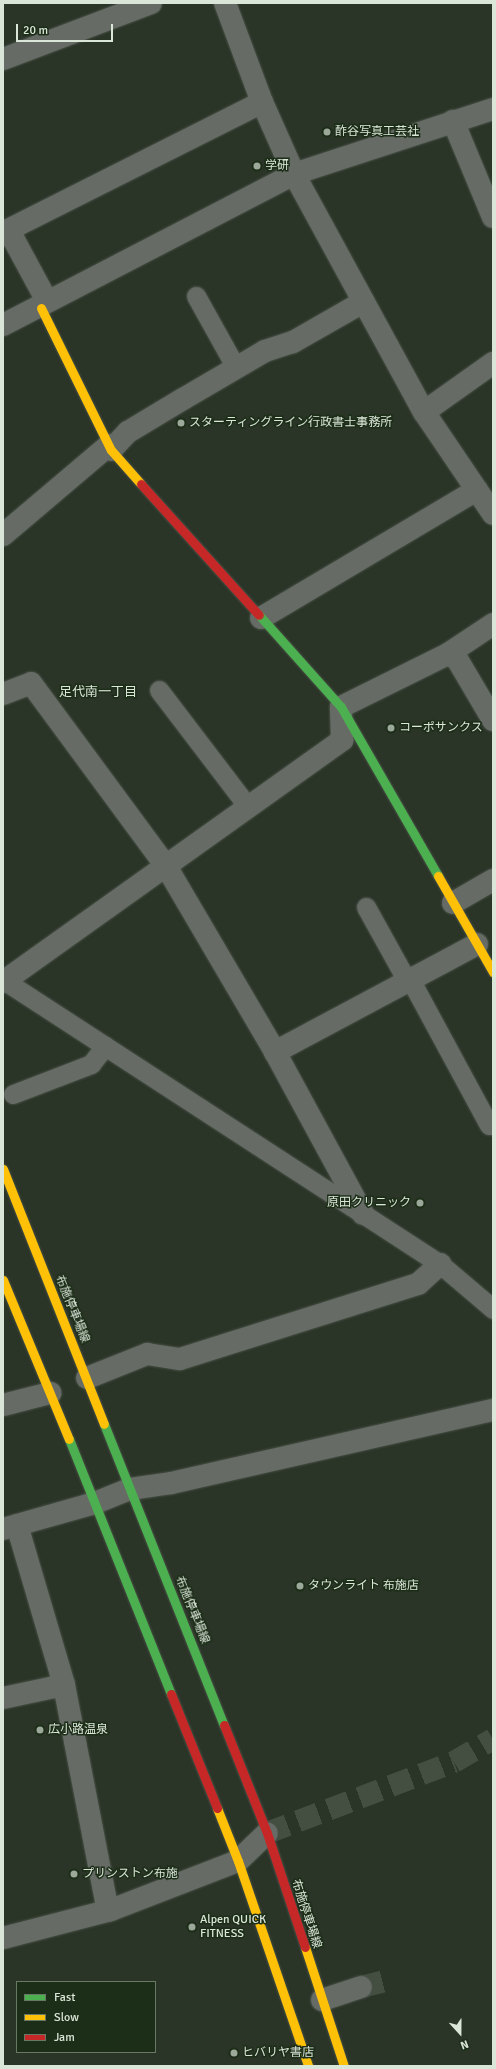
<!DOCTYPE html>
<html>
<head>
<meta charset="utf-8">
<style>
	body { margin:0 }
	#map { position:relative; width:496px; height:2069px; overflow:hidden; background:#2a3427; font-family:Signika,"Noto Sans JP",sans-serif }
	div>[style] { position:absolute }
	.street-tunnel>* { height:22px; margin-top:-11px; transform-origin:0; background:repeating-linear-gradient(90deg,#444f42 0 22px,transparent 0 33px) }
	.roads { filter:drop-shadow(0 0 1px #475044) drop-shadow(0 0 1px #475044) }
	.lane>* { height:19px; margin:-9.5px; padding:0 9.5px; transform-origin:9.5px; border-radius:9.5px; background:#666b66 }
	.street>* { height:22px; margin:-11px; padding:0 11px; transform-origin:11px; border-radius:11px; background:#666b66 }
	.fast>* { height:9px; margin:-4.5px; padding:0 4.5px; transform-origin:4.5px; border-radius:4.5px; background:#4caf50 }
	.slow>* { height:9px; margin:-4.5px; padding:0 4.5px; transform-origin:4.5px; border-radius:4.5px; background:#ffc107 }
	.jam>* { height:9px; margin:-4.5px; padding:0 4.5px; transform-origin:4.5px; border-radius:4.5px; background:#c62828 }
	.dots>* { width:11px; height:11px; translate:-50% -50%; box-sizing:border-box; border:2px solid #1c2e18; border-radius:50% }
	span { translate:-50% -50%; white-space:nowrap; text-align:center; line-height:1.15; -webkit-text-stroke:3px #1c2e18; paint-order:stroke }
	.poi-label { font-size:12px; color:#dae6d8 }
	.left { translate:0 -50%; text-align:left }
	.right { translate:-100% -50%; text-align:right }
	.street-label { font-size:12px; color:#dae6d8 }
	.neighbourhood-label { font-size:13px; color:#dae6d8 }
	.frame { position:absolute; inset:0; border:4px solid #dae6d8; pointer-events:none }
	.legend { position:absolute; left:16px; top:1981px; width:140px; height:72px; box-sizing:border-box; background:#1c2e18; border:1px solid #687865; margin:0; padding:5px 7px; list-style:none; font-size:12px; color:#dae6d8 }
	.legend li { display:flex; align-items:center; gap:8px; height:20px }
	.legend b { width:20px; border:1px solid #687865 }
	.north { position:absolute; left:440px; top:2013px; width:40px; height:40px; -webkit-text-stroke:3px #1c2e18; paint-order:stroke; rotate:159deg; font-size:11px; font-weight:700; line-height:16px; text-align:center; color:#dae6d8 }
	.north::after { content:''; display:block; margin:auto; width:14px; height:18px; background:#dae6d8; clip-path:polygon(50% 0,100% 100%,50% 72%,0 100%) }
	.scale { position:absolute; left:16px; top:24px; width:97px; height:18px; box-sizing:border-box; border:2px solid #dae6d8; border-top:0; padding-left:5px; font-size:12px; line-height:14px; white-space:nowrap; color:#dae6d8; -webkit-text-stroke:3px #1c2e18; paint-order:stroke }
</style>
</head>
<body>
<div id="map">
	<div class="street-tunnel">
		<i style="left:267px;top:1833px;width:200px;rotate:-20.8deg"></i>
		<i style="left:454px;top:1762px;width:45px;rotate:-30.5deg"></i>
		<i style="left:361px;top:1987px;width:25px;rotate:-14deg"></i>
	</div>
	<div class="roads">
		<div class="lane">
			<i style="left:196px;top:296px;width:82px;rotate:60.9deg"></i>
			<i style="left:159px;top:690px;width:147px;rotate:52.7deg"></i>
			<i style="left:366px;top:907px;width:85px;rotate:61deg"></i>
			<i style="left:410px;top:979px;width:166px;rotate:61.6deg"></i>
			<i style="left:5px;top:981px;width:519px;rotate:33.05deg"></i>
			<i style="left:440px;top:1264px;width:70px;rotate:40.3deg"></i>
			<i style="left:13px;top:1094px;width:84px;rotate:-21deg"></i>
			<i style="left:91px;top:1064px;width:23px;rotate:-52deg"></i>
		</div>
		<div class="street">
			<i style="left:225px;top:3px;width:106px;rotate:69.5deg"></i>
			<i style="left:262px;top:102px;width:79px;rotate:66deg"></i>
			<i style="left:294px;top:174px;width:271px;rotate:61.4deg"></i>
			<i style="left:424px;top:412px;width:123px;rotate:55.9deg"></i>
			<i style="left:3px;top:59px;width:158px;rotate:-20.7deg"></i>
			<i style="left:453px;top:121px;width:104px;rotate:67.4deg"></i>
			<i style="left:3px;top:231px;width:14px;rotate:39deg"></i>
			<i style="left:14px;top:240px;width:69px;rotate:61.6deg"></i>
			<i style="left:4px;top:232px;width:289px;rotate:-26.7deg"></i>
			<i style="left:3px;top:325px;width:328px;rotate:-27.4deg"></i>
			<i style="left:294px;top:174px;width:209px;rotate:-18.1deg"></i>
			<i style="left:424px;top:412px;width:85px;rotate:-35.4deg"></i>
			<i style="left:111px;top:450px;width:25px;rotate:-47deg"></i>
			<i style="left:128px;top:432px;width:64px;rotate:-31deg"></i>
			<i style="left:183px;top:399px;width:95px;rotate:-30.3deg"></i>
			<i style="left:265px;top:351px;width:29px;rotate:-18deg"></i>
			<i style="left:293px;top:342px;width:81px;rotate:-29.7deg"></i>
			<i style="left:3px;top:535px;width:139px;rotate:-40.3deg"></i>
			<i style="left:261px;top:618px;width:251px;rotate:-30.7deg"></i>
			<i style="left:448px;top:654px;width:10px;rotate:29deg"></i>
			<i style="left:457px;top:659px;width:71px;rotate:59.5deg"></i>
			<i style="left:3px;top:694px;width:30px;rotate:-21deg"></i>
			<i style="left:31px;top:683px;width:227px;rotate:53.6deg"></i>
			<i style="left:166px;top:866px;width:216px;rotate:59.6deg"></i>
			<i style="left:275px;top:1052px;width:184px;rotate:61.5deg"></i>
			<i style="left:453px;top:903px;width:46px;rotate:-29.9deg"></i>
			<i style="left:3px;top:982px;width:417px;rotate:-35.5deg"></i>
			<i style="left:342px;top:740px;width:33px;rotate:-92deg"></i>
			<i style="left:341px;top:707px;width:119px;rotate:-26.4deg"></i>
			<i style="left:448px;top:654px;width:54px;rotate:-33.7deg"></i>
			<i style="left:275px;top:1052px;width:229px;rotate:-28.1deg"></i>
			<i style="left:87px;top:1378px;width:65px;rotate:-21.8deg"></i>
			<i style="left:147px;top:1354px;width:33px;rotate:9deg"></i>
			<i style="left:180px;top:1359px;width:250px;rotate:-17.5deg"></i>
			<i style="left:418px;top:1284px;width:30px;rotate:-42deg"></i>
			<i style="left:3px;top:1405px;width:49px;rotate:-14.3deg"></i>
			<i style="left:17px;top:1525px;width:167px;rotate:73.6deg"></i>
			<i style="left:64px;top:1685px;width:230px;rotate:79deg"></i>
			<i style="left:3px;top:1529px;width:96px;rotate:-15.8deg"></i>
			<i style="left:95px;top:1503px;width:38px;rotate:-22deg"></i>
			<i style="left:130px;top:1489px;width:41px;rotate:-8.3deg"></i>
			<i style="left:171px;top:1483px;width:330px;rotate:-12.8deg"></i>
			<i style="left:3px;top:1698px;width:62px;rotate:-12deg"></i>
			<i style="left:3px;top:1938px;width:112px;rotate:-14.5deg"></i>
			<i style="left:111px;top:1910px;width:136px;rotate:-21.1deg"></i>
			<i style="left:238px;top:1861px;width:40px;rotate:-44deg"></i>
			<i style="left:322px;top:2000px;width:41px;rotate:-18.4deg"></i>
		</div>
		<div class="fast">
			<i style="left:259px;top:615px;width:123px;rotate:48.3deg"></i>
			<i style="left:341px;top:707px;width:195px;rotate:60.1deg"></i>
			<i style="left:104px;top:1424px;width:324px;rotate:68.3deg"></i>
			<i style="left:69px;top:1439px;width:275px;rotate:68.2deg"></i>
		</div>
		<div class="slow">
			<i style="left:41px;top:308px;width:158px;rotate:63.8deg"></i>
			<i style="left:111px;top:450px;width:45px;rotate:48.6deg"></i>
			<i style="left:438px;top:876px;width:111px;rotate:60.2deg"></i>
			<i style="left:3px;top:1169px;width:274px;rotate:68.4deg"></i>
			<i style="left:3px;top:1280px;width:172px;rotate:67.5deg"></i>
			<i style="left:217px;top:1808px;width:57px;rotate:68.4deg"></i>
			<i style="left:238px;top:1861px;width:217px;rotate:71.1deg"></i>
			<i style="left:305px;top:1947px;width:125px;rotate:71.9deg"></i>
		</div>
		<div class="jam">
			<i style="left:141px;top:484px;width:176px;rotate:48deg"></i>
			<i style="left:171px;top:1694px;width:123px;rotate:68deg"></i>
			<i style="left:224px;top:1725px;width:116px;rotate:68.3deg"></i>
			<i style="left:267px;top:1833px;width:120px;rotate:71.6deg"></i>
		</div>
	</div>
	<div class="dots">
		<i style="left:327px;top:132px;background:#9ca89a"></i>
		<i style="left:257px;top:166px;background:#9ca89a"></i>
		<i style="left:181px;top:423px;background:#9ca89a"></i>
		<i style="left:391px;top:728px;background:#9ca89a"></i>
		<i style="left:420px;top:1203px;background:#9ca89a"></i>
		<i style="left:300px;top:1586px;background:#9ca89a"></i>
		<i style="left:40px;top:1730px;background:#9ca89a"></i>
		<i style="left:74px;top:1874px;background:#9ca89a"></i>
		<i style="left:192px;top:1927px;background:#9ca89a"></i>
		<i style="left:234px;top:2053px;background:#9ca89a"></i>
	</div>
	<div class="poi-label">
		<span class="left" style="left:335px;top:132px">酢谷写真工芸社</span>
		<span class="left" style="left:265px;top:166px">学研</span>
		<span class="left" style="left:189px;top:423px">スターティングライン行政書士事務所</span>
		<span class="left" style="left:399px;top:728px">コーポサンクス</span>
		<span class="right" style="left:411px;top:1203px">原田クリニック</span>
		<span class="left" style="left:308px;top:1586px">タウンライト 布施店</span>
		<span class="left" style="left:48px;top:1730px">広小路温泉</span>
		<span class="left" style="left:82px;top:1874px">プリンストン布施</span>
		<span class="left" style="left:200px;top:1927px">Alpen QUICK<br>FITNESS</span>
		<span class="left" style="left:242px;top:2053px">ヒバリヤ書店</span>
	</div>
	<div class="street-label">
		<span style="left:72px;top:1309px;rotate:68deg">布施停車場線</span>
		<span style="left:192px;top:1610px;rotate:68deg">布施停車場線</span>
		<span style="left:306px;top:1914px;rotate:72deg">布施停車場線</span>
	</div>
	<div class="neighbourhood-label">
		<span style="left:98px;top:692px">足代南一丁目</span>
	</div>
	<div class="frame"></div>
	<ul class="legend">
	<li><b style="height:5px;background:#4caf50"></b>Fast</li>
	<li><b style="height:5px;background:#ffc107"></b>Slow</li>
	<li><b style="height:5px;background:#c62828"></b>Jam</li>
	</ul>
	<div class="north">N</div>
	<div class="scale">20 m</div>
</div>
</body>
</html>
